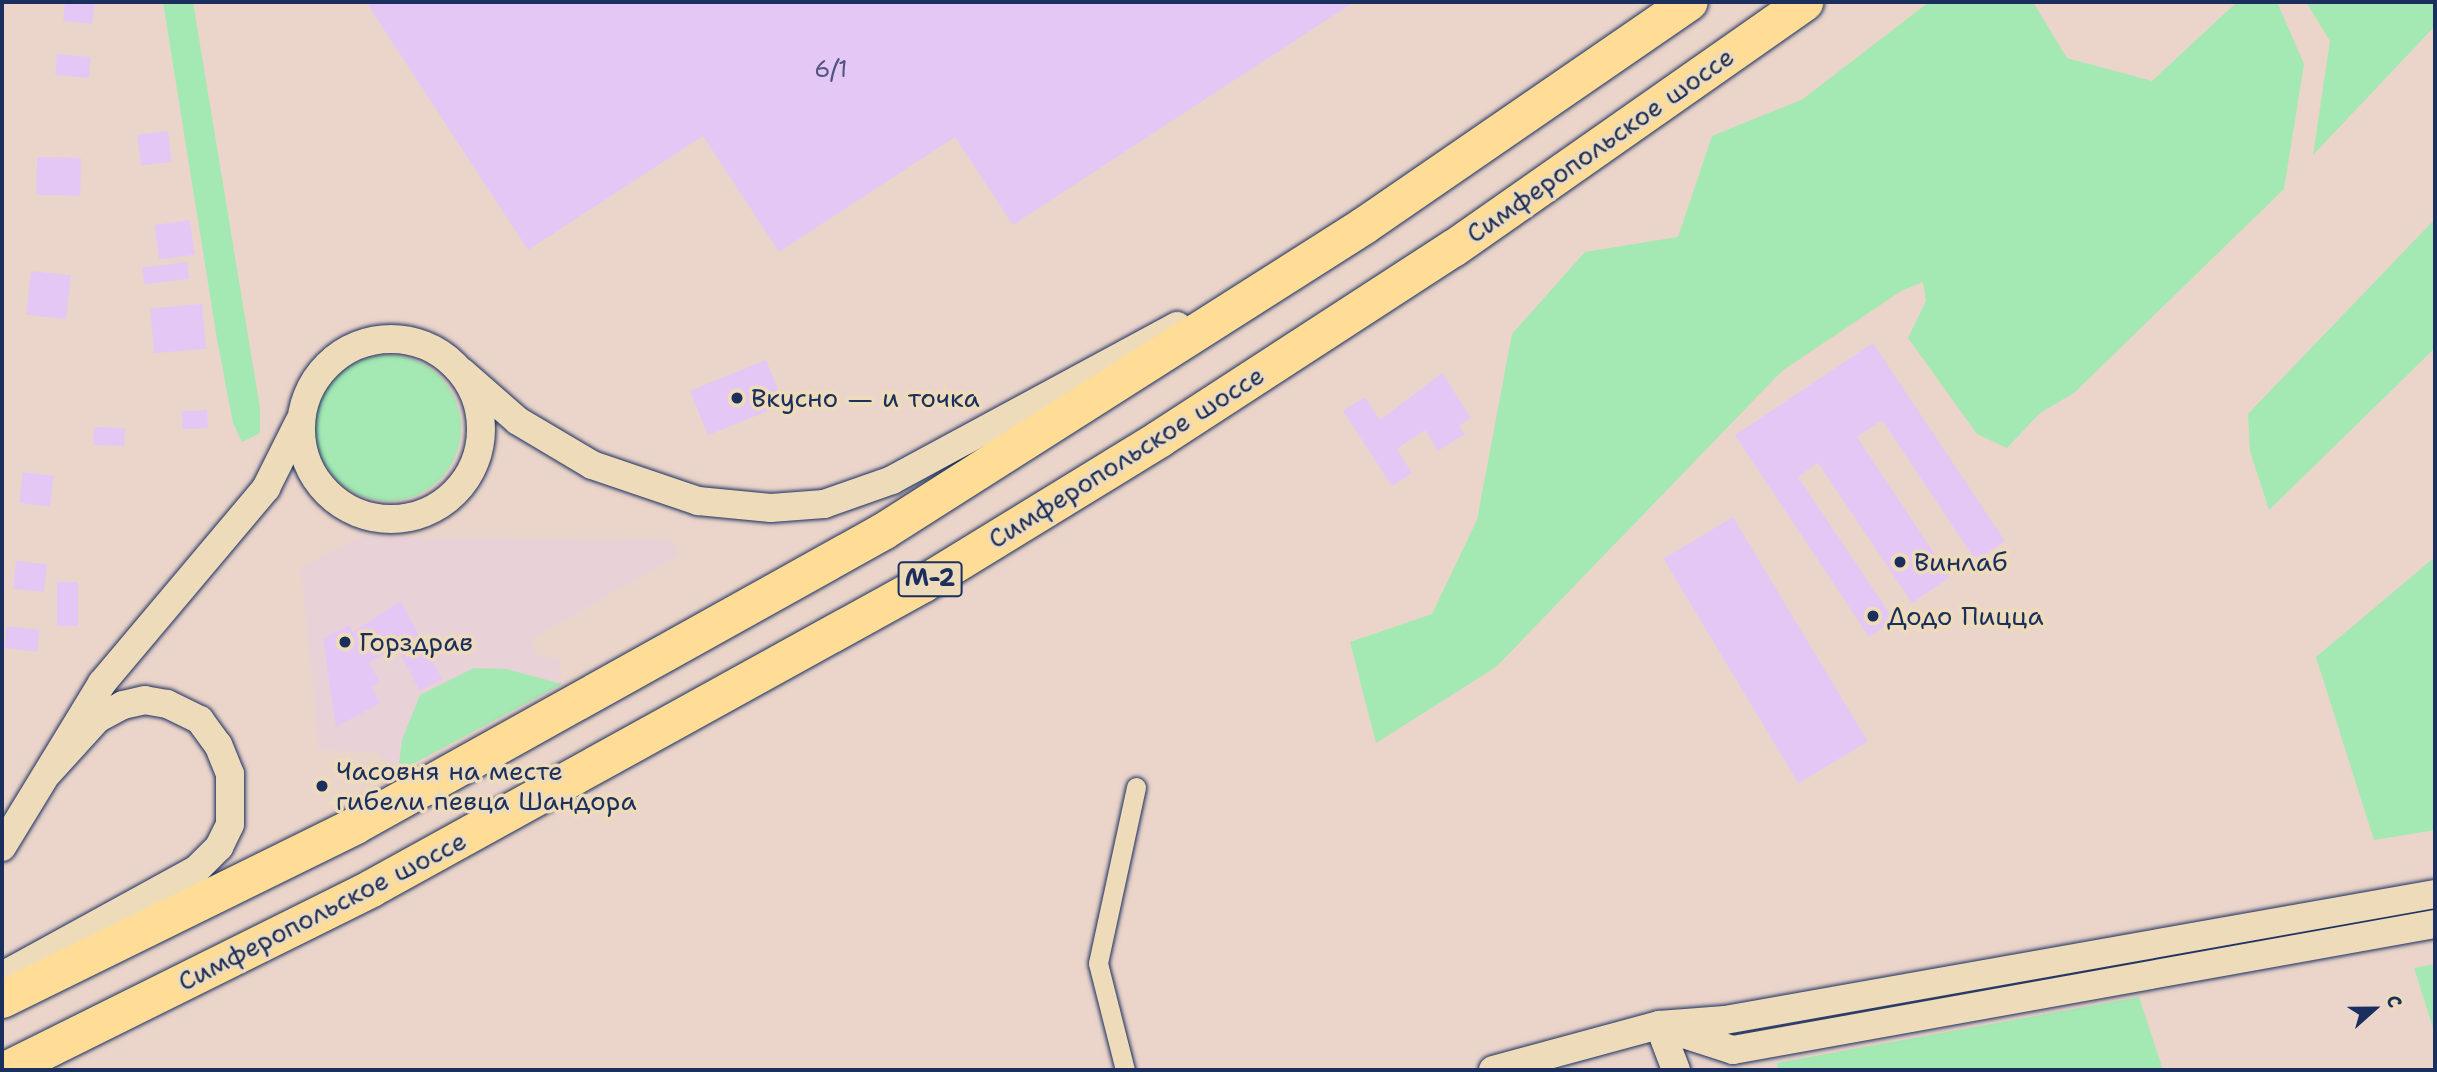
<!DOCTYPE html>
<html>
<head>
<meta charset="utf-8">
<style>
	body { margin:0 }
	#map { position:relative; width:2437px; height:1072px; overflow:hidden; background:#ebd5cb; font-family:"Shantell Sans",sans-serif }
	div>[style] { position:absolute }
	.built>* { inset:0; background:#e9d1d8 }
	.green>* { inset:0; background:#a4e8b3 }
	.round { border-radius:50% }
	.building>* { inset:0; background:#e5c7f5; transform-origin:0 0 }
	.roads { filter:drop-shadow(0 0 2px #1b2f5e) drop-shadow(0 0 2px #1b2f5e) }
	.street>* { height:19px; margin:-9.5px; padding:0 9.5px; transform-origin:9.5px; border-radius:9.5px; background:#eedbb9 }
	.secondary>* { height:28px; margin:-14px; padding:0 14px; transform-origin:14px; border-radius:14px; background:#eedbb9 }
	.secondary>.ring { margin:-14px; padding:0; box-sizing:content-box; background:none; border:28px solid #eedbb9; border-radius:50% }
	.highway>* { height:37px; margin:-18.5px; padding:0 18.5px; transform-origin:18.5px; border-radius:18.5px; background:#ffdd96 }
	.dots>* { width:19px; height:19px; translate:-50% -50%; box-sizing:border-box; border:4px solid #eedbb9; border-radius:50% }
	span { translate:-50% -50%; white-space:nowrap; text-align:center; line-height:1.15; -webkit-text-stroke:7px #eedbb9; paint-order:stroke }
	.number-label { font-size:23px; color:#4e5584 }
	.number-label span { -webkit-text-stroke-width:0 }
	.shield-label span { padding:2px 5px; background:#eedbb9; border:2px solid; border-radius:5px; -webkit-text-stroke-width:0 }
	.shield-label { font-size:24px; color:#1b2f5e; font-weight:700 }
	.street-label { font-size:26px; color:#1b2f5e }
	.poi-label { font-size:26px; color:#1b2f5e }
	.left { translate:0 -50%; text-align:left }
	.frame { position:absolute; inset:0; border:4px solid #1b2f5e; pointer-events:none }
	.north { position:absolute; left:2339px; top:974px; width:70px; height:70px; -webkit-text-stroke:5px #eedbb9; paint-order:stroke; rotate:69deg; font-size:19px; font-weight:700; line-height:28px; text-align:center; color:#1b2f5e }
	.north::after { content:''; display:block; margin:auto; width:24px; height:32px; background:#1b2f5e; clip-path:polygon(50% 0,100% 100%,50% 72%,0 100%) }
</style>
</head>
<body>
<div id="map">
	<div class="built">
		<i style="clip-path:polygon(359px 537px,673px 540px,679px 555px,533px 638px,535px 654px,560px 660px,562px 684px,398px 772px,376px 752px,319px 750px,301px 568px)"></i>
	</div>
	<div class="green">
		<i style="clip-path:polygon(163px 2px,193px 2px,260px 408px,260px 433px,242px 442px,233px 423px,217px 339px)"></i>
		<i style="clip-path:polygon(1929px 2px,2033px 2px,2067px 58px,2152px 81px,2237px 2px,2277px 2px,2304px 64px,2284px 189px,2074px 393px,2040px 413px,2007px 448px,1977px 434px,1908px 338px,1926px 301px,1923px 282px,1901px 291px,1782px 371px,1496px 667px,1376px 743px,1350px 642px,1432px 614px,1477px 520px,1512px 334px,1585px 252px,1678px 237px,1712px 136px,1803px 99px)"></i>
		<i style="clip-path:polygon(2306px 2px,2435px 2px,2435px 26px,2313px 155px,2330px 41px)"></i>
		<i style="clip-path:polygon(2435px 219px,2435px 348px,2269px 510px,2250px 451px,2248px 414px)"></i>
		<i class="round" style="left:315px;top:355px;width:146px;height:146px"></i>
		<i style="clip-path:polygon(2435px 557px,2435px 830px,2374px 840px,2316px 657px)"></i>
		<i style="clip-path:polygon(474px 668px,506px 669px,562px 684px,398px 772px,402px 740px,420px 695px)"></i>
		<i style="clip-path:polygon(2435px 964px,2435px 1034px,2414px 968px)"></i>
		<i style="clip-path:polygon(2139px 997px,2163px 1070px,1778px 1070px,1777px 1063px)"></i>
	</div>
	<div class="building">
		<i style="clip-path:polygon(65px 2px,95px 2px,92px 24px,63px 21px)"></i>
		<i style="clip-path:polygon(366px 2px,1354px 2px,1013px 225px,955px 137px,779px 252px,703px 136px,528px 250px)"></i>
		<i style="left:57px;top:54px;width:34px;height:21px;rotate:5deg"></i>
		<i style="left:168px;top:131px;width:31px;height:31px;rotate:83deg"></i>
		<i style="left:37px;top:157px;width:44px;height:38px;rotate:1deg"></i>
		<i style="left:190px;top:220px;width:35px;height:36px;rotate:82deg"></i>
		<i style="left:187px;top:262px;width:17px;height:45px;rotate:83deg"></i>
		<i style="left:31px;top:271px;width:40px;height:44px;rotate:6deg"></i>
		<i style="left:202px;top:304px;width:45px;height:52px;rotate:85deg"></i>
		<i style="clip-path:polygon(1873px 343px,2005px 541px,1976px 561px,1882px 420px,1857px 437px,1950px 577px,1912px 603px,1818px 463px,1798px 477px,1894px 620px,1869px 637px,1735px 435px)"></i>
		<i style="left:766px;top:360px;width:48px;height:82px;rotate:68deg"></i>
		<i style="clip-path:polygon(1442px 373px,1471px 418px,1459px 426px,1465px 434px,1438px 451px,1425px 430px,1397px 449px,1412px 473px,1392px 486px,1343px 411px,1365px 397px,1380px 420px)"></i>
		<i style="left:207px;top:410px;width:18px;height:25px;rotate:87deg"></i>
		<i style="left:94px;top:427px;width:31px;height:18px;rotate:2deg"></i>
		<i style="left:23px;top:472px;width:31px;height:31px;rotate:7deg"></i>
		<i style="left:1733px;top:517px;width:262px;height:81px;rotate:59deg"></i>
		<i style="left:16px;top:561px;width:31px;height:28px;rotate:6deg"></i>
		<i style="left:57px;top:582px;width:21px;height:44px"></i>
		<i style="clip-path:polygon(401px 601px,442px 679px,420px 691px,397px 648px,369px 662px,380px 682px,371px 687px,380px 703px,336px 727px,323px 639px,349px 625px,353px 632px)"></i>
		<i style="left:7px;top:626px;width:33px;height:22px;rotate:7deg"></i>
	</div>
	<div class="roads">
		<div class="street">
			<i style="left:1125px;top:1070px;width:110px;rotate:-104.2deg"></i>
			<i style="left:1098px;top:963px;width:180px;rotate:-77.8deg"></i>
		</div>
		<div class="secondary">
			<i class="ring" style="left:301px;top:339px;width:152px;height:152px"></i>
			<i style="left:462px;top:372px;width:74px;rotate:41.2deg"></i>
			<i style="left:518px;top:421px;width:86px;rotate:30.7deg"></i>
			<i style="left:592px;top:465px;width:112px;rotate:18.8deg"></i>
			<i style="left:698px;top:501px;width:73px;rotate:5.5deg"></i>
			<i style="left:771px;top:508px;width:53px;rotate:-4.3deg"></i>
			<i style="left:824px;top:504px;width:72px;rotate:-19.4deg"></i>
			<i style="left:892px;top:480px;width:324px;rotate:-28.4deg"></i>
			<i style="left:2px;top:847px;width:192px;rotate:-58.6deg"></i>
			<i style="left:102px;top:683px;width:255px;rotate:-49.9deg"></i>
			<i style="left:266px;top:488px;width:74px;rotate:-63.4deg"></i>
			<i style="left:2px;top:976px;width:221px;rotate:-28.7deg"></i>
			<i style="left:196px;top:870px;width:33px;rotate:-45deg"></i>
			<i style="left:219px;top:847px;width:25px;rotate:-64deg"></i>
			<i style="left:230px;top:824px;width:50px;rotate:-90deg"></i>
			<i style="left:230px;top:774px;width:31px;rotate:-112deg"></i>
			<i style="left:218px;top:745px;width:31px;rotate:-126deg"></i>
			<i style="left:200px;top:720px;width:37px;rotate:-154deg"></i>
			<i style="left:167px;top:704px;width:22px;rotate:-170deg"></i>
			<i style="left:145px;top:700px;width:23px;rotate:167deg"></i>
			<i style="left:123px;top:705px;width:30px;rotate:152deg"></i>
			<i style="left:97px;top:719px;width:72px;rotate:132.2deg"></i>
			<i style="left:1659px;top:1025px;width:48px;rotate:69.3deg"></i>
			<i style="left:1671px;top:1030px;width:65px;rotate:17.9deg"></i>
			<i style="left:1733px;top:1050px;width:713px;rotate:-10.18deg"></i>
			<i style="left:1493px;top:1070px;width:172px;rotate:-15.2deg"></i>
			<i style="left:1659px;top:1025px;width:66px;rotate:-4.3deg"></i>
			<i style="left:1725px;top:1020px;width:721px;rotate:-10.06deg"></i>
		</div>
		<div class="highway">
			<i style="left:2px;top:999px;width:394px;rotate:-26.2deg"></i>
			<i style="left:355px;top:825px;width:604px;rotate:-29.11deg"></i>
			<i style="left:883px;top:531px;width:570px;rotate:-32.46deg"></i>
			<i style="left:1364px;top:225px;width:394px;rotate:-34.5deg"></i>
			<i style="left:5px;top:1070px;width:409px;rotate:-26.4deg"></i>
			<i style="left:371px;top:888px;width:629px;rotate:-28.89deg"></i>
			<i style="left:922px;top:584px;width:279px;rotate:-31.5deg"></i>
			<i style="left:1160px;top:438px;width:349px;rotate:-33deg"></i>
			<i style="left:1453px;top:248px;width:429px;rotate:-35deg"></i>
		</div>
	</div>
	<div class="dots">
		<i style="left:737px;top:398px;background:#1b2f5e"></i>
		<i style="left:1900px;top:562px;background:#1b2f5e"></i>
		<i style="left:1873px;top:616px;background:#1b2f5e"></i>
		<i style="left:345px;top:642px;background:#1b2f5e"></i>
		<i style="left:322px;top:786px;background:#1b2f5e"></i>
	</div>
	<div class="number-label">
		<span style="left:831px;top:69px">6/1</span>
	</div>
	<div class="shield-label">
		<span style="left:930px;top:579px">М-2</span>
	</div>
	<div class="street-label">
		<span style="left:1600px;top:145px;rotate:-35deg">Симферопольское шоссе</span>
		<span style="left:1126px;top:457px;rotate:-32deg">Симферопольское шоссе</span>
		<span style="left:322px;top:911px;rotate:-27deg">Симферопольское шоссе</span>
	</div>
	<div class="poi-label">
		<span class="left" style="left:751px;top:398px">Вкусно — и точка</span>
		<span class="left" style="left:1914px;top:562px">Винлаб</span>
		<span class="left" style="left:1887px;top:616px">Додо Пицца</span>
		<span class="left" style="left:359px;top:642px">Горздрав</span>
		<span class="left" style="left:336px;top:786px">Часовня на месте<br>гибели певца Шандора</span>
	</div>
	<div class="frame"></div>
	<div class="north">С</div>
</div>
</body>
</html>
